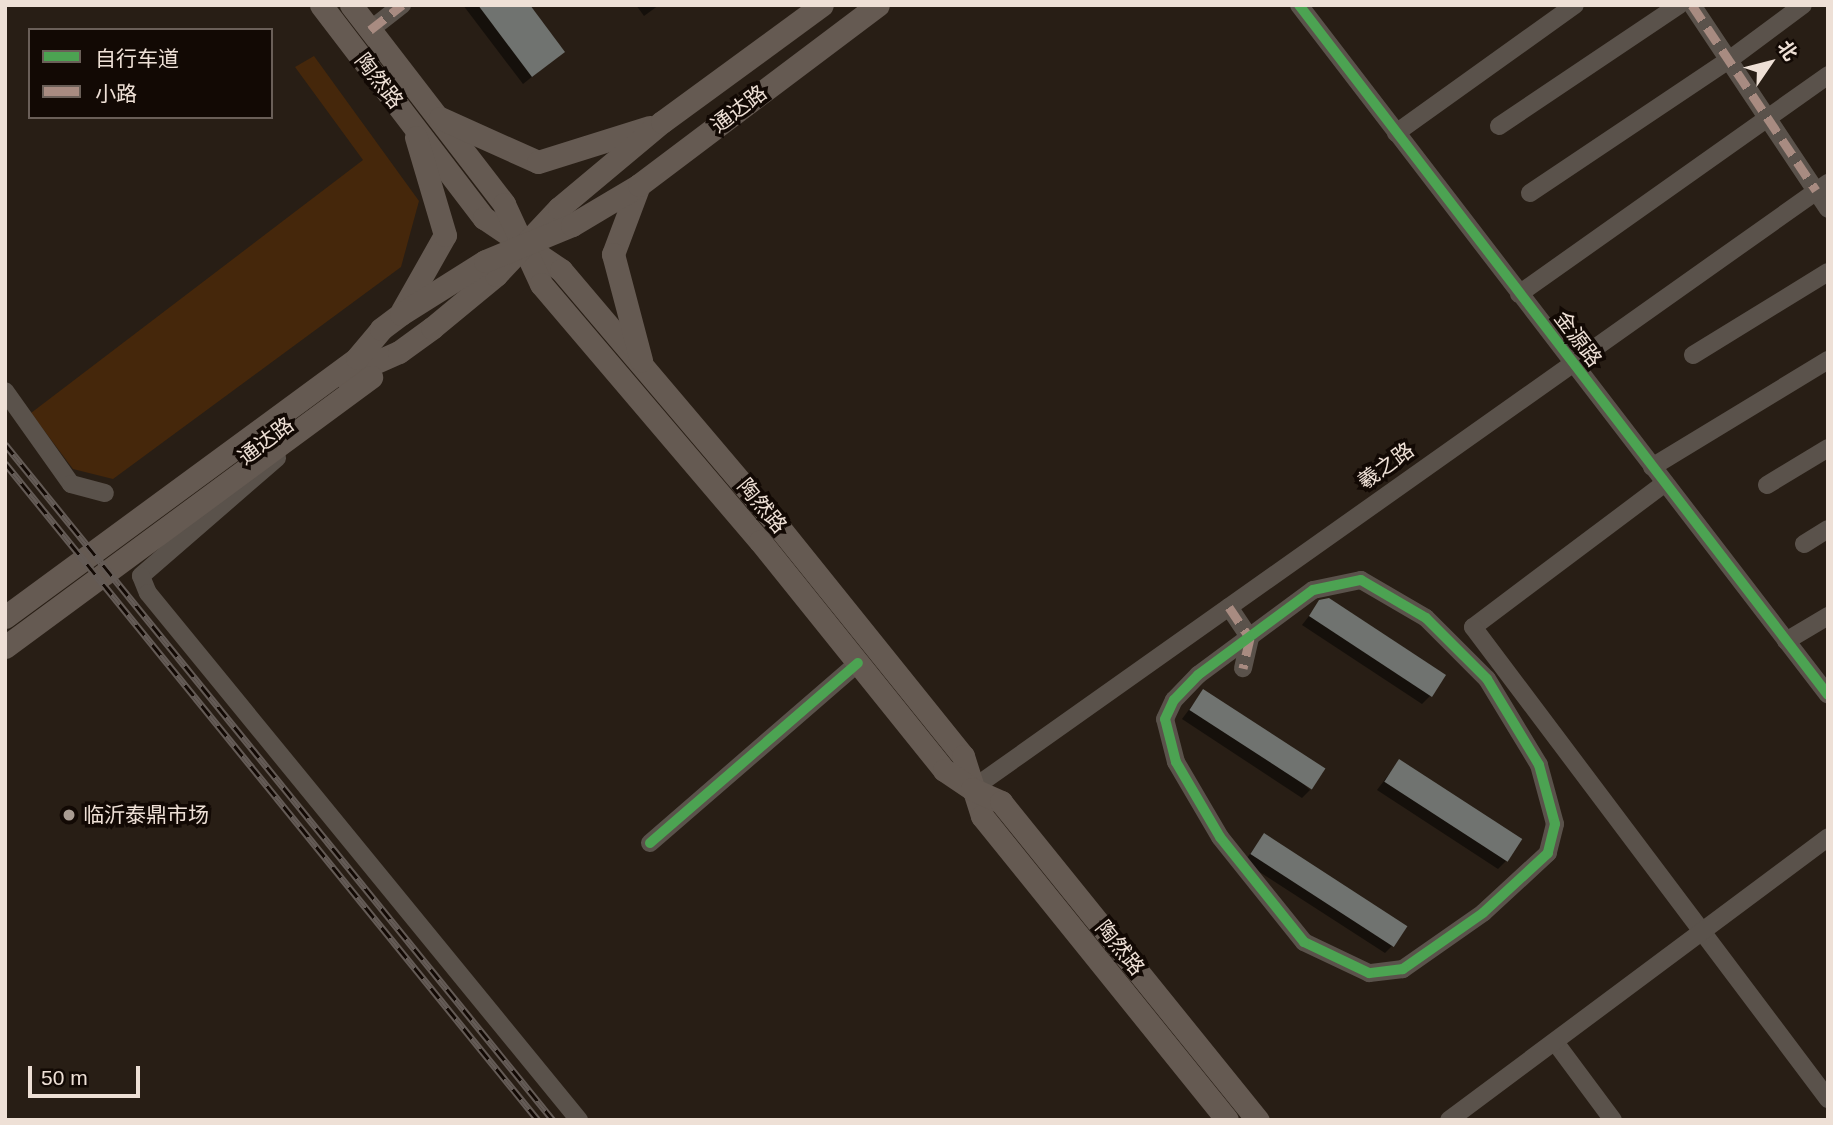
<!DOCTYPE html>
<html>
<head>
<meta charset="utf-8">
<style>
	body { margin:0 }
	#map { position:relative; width:1833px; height:1125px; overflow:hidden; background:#281e15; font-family:Helvetica,"Noto Sans SC",sans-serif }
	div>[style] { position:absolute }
	.green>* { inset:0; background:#45270b }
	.shadow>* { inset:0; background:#0007 }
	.building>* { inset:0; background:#707370; transform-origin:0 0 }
	.minor>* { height:18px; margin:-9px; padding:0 9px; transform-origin:9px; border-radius:9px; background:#5a524b }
	.major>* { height:23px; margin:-11.5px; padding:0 11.5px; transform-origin:11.5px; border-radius:11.5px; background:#655a52 }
	.rail>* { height:7px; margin-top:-3.5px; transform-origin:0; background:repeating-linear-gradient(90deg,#120904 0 13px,#645b56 0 26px); box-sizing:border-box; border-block:2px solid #645b56 }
	.quiet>* { height:9px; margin-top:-4.5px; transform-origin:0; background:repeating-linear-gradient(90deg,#a88b81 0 18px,transparent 0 27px) }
	.cycleway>* { height:10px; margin:-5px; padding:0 5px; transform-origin:5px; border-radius:5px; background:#4ca352 }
	.dots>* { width:19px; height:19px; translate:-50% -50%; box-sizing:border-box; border:4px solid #120904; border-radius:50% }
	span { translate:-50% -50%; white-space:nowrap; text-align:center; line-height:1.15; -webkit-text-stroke:7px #120904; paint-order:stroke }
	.street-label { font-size:21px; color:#eee0d6 }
	.poi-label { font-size:21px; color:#eee0d6 }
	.left { translate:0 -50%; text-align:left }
	.frame { position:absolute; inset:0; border:7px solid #eee0d6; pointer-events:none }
	.legend { position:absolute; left:28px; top:28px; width:245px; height:91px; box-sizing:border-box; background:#120904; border:2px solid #6a5f58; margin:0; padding:9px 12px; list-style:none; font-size:21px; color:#eee0d6 }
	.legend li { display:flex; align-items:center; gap:14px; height:35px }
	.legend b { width:35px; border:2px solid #6a5f58 }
	.north { position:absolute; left:1735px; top:28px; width:70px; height:70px; -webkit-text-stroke:5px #120904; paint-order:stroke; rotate:55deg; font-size:19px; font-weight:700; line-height:28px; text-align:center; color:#eee0d6 }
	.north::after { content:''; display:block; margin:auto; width:24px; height:32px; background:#eee0d6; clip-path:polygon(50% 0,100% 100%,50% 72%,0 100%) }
	.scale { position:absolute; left:28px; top:1066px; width:112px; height:32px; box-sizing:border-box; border:4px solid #eee0d6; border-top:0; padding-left:9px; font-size:21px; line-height:24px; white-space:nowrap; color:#eee0d6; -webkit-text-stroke:5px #120904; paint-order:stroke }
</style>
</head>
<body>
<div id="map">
	<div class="green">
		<i style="clip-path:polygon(314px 56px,419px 201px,401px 267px,113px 479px,73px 469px,31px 413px,363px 160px,295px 67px)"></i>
	</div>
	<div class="shadow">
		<i style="clip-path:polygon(463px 5px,528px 5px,563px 52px,523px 84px)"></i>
		<i style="clip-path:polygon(636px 5px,659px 5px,644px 16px)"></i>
		<i style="clip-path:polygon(1320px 602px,1444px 676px,1430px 696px,1422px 704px,1302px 625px)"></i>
		<i style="clip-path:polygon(1203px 691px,1310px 790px,1302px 798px,1182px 719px)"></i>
		<i style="clip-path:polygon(1399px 761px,1506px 861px,1498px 869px,1377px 790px)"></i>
		<i style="clip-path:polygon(1264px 835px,1393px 945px,1385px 953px,1244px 862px)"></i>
	</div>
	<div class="building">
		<i style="clip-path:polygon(478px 5px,530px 5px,565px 52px,532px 77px)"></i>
		<i style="clip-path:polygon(1329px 598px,1446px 675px,1432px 697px,1309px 616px,1319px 600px)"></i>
		<i style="left:1203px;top:689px;width:146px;height:25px;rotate:33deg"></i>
		<i style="left:1399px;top:759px;width:147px;height:27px;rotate:33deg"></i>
		<i style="left:1264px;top:833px;width:171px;height:25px;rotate:33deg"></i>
	</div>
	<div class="minor">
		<i style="left:1299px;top:5px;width:869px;rotate:52.52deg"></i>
		<i style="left:1692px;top:5px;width:245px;rotate:56.3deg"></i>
		<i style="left:370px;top:30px;width:41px;rotate:-38deg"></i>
		<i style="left:1499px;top:126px;width:217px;rotate:-33.9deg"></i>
		<i style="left:1396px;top:133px;width:220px;rotate:-35.6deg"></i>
		<i style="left:1530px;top:193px;width:239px;rotate:-33.8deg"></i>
		<i style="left:1729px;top:60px;width:92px;rotate:-36.6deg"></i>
		<i style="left:1519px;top:294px;width:379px;rotate:-35.3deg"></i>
		<i style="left:1693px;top:355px;width:158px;rotate:-31.6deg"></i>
		<i style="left:5px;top:391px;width:114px;rotate:54.6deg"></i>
		<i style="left:71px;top:484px;width:35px;rotate:15deg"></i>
		<i style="left:277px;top:458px;width:180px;rotate:139.1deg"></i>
		<i style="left:141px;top:576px;width:18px;rotate:68deg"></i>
		<i style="left:148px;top:593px;width:681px;rotate:50.72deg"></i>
		<i style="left:1652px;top:467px;width:206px;rotate:-31.3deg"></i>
		<i style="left:1665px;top:483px;width:240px;rotate:143.1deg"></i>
		<i style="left:1473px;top:627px;width:591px;rotate:53.05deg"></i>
		<i style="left:1767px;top:485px;width:71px;rotate:-31.2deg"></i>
		<i style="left:1804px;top:544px;width:28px;rotate:-32deg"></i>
		<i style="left:1361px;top:580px;width:75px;rotate:30.3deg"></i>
		<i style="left:1426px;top:618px;width:86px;rotate:45deg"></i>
		<i style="left:1487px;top:679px;width:100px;rotate:58.8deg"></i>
		<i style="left:1539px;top:765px;width:61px;rotate:74.8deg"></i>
		<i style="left:1555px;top:824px;width:30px;rotate:104deg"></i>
		<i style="left:1548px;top:853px;width:88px;rotate:137.3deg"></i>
		<i style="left:1483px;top:913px;width:98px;rotate:145deg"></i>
		<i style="left:1403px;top:969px;width:34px;rotate:173deg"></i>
		<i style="left:1369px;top:973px;width:72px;rotate:-154.5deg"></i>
		<i style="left:1304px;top:942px;width:134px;rotate:-128.7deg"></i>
		<i style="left:1220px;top:837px;width:87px;rotate:-120.4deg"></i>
		<i style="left:1176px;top:762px;width:44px;rotate:-104.3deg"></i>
		<i style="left:1165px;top:719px;width:21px;rotate:-65deg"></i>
		<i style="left:1174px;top:700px;width:35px;rotate:-46deg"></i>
		<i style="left:1198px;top:675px;width:143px;rotate:-36.5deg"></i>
		<i style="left:1313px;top:590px;width:49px;rotate:-11.8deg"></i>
		<i style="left:1229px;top:607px;width:37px;rotate:56deg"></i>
		<i style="left:1250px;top:638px;width:31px;rotate:103deg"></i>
		<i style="left:1786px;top:641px;width:49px;rotate:-30.8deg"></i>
		<i style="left:972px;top:789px;width:1049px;rotate:-35.3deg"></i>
		<i style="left:650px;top:843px;width:275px;rotate:-40.9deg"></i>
		<i style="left:1555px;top:1042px;width:97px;rotate:53.4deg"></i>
		<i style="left:1449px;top:1120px;width:473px;rotate:-36.7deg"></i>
	</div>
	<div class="major">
		<i style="left:321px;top:5px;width:268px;rotate:52.6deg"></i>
		<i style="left:484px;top:218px;width:93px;rotate:34deg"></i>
		<i style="left:561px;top:270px;width:336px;rotate:49.7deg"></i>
		<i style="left:778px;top:526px;width:295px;rotate:51.2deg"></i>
		<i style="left:963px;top:756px;width:63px;rotate:72.4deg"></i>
		<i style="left:982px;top:816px;width:390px;rotate:51.1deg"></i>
		<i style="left:351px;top:5px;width:251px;rotate:52.4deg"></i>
		<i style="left:504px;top:204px;width:88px;rotate:65.2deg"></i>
		<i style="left:541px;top:284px;width:338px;rotate:49.6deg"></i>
		<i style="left:760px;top:541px;width:294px;rotate:51.2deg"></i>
		<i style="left:944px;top:770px;width:34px;rotate:34deg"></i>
		<i style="left:972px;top:789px;width:32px;rotate:24deg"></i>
		<i style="left:1001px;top:802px;width:409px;rotate:51.1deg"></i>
		<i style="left:440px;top:118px;width:107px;rotate:24.2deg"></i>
		<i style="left:538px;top:162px;width:117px;rotate:-17.4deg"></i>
		<i style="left:639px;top:185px;width:74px;rotate:110.6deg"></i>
		<i style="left:613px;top:254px;width:110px;rotate:75.2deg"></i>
		<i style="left:402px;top:311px;width:87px;rotate:-60.5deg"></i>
		<i style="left:445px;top:235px;width:102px;rotate:-106.5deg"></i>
		<i style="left:348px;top:380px;width:21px;rotate:-37deg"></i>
		<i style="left:365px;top:367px;width:37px;rotate:-24deg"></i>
		<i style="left:399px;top:352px;width:41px;rotate:-36deg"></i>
		<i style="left:432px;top:328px;width:83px;rotate:-39.6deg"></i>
		<i style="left:496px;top:275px;width:92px;rotate:-46.8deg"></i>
		<i style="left:559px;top:208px;width:134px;rotate:-39.9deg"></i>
		<i style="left:662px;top:122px;width:198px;rotate:-36.2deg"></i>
		<i style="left:5px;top:617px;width:437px;rotate:-36.3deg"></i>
		<i style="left:357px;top:358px;width:38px;rotate:-50deg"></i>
		<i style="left:381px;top:329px;width:25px;rotate:-37deg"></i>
		<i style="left:401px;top:314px;width:99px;rotate:-32.2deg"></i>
		<i style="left:485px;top:261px;width:94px;rotate:-22.5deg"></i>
		<i style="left:572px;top:225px;width:78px;rotate:-30.8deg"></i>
		<i style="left:639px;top:185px;width:299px;rotate:-37deg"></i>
		<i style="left:5px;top:647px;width:455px;rotate:-36.4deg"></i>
	</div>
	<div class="rail">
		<i style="left:5px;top:444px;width:870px;rotate:50.97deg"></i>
		<i style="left:5px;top:463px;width:846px;rotate:50.95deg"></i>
	</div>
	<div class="quiet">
		<i style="left:1692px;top:5px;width:223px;rotate:56.2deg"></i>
		<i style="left:370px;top:30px;width:41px;rotate:-38deg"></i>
		<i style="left:1229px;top:607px;width:37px;rotate:56deg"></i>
		<i style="left:1250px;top:638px;width:31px;rotate:103deg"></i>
	</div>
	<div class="cycleway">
		<i style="left:1299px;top:5px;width:869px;rotate:52.52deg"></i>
		<i style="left:1361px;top:580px;width:75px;rotate:30.3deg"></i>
		<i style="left:1426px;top:618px;width:86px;rotate:45deg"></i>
		<i style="left:1487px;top:679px;width:100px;rotate:58.8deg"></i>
		<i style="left:1539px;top:765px;width:61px;rotate:74.8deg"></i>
		<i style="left:1555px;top:824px;width:30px;rotate:104deg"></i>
		<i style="left:1548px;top:853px;width:88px;rotate:137.3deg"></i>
		<i style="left:1483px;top:913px;width:98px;rotate:145deg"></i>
		<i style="left:1403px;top:969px;width:34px;rotate:173deg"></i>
		<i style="left:1369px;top:973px;width:72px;rotate:-154.5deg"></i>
		<i style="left:1304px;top:942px;width:134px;rotate:-128.7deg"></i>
		<i style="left:1220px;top:837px;width:87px;rotate:-120.4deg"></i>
		<i style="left:1176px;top:762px;width:44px;rotate:-104.3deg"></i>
		<i style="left:1165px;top:719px;width:21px;rotate:-65deg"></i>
		<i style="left:1174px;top:700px;width:35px;rotate:-46deg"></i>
		<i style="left:1198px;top:675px;width:143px;rotate:-36.5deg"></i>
		<i style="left:1313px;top:590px;width:49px;rotate:-11.8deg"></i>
		<i style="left:650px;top:843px;width:275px;rotate:-40.9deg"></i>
	</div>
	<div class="dots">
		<i style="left:69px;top:815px;background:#a99c92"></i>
	</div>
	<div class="street-label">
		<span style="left:379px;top:81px;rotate:52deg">陶然路</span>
		<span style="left:739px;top:109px;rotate:-37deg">通达路</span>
		<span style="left:1578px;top:339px;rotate:53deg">金源路</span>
		<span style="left:266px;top:441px;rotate:-37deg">通达路</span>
		<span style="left:1386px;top:466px;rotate:-36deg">羲之路</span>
		<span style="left:762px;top:506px;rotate:50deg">陶然路</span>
		<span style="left:1120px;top:948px;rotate:51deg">陶然路</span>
	</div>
	<div class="poi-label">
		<span class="left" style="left:83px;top:815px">临沂泰鼎市场</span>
	</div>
	<div class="frame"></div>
	<ul class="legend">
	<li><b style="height:9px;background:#4ca352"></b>自行车道</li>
	<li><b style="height:9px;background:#a88b81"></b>小路</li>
	</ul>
	<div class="north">北</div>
	<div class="scale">50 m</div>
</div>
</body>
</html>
